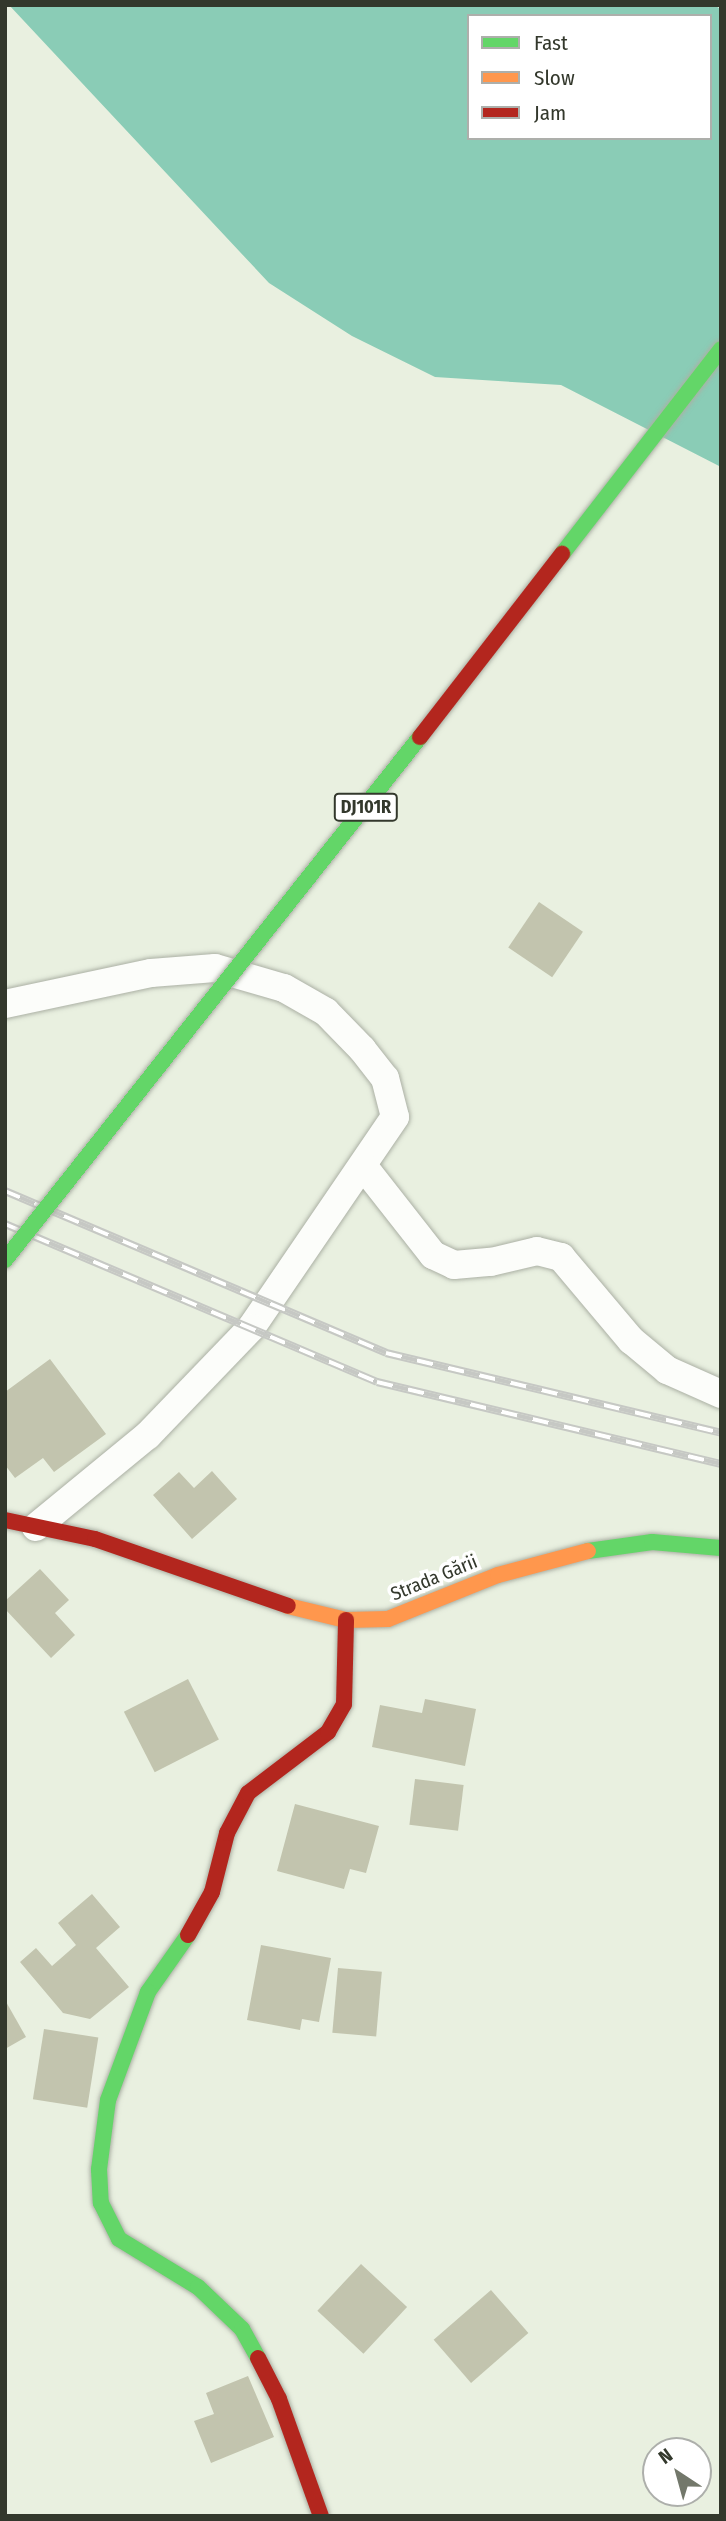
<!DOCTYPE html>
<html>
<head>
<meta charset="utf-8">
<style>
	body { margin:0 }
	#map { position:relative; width:726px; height:2521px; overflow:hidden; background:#e9f0e0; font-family:"Fira Sans Condensed",sans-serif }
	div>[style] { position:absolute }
	.water>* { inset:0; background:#8accb6 }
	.building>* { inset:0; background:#c2c4ae; transform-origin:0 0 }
	.roads { filter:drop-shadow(0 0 2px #abb0a4) drop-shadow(0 0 2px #abb0a4) }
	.street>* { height:28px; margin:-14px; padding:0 14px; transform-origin:14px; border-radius:14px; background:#fcfdfa }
	.fast>* { height:16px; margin:-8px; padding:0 8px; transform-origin:8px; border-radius:8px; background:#63d668 }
	.slow>* { height:16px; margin:-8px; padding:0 8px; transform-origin:8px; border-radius:8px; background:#ff974d }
	.jam>* { height:16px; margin:-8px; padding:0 8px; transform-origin:8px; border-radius:8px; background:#b3261e }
	.rail>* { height:8px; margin-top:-4px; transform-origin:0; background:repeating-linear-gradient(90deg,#fff 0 16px,#c6c8c4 0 32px); box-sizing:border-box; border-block:2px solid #c6c8c4 }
	.bridges { filter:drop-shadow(0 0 2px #abb0a4) drop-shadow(0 0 2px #abb0a4) }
	.fast-bridge>* { height:16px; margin:-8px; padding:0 8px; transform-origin:8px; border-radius:8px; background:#63d668 }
	.jam-bridge>* { height:16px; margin:-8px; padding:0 8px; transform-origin:8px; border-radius:8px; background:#b3261e }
	span { translate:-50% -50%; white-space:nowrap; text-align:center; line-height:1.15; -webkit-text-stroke:7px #fff; paint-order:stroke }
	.shield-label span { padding:2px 5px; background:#fff; border:2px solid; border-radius:5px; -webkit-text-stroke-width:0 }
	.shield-label { font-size:18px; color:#33382c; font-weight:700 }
	.street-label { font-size:19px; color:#33382c }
	.frame { position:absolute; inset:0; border:7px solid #33382c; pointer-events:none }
	.legend { position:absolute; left:467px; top:14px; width:245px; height:126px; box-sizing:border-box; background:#fff; border:2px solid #adafab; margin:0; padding:9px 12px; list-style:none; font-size:21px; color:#33382c }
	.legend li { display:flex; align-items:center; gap:14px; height:35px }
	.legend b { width:35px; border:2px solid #adafab }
	.north { position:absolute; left:642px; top:2437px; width:70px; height:70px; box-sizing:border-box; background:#fff; border:2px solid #adafab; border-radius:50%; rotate:324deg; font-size:19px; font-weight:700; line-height:28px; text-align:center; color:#33382c }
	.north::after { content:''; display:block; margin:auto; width:24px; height:32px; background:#73786b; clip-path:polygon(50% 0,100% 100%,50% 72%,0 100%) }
</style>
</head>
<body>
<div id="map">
	<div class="water">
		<i style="clip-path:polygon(evenodd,9px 5px,715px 5px,721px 10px,721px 467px,561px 385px,435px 377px,352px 336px,269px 283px,9px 5px,469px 16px,710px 16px,710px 138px,469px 138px,469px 16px)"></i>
	</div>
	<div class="building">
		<i style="left:539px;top:902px;width:53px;height:55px;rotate:34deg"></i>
		<i style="clip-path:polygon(50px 1359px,106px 1434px,54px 1472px,43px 1458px,15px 1478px,5px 1465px,5px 1392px)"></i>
		<i style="clip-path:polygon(212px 1471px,237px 1499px,192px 1539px,153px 1495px,179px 1472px,194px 1488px)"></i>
		<i style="clip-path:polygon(40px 1569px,69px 1600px,55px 1613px,75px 1635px,51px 1658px,5px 1609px,5px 1601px)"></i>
		<i style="left:188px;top:1679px;width:68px;height:72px;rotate:63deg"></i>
		<i style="clip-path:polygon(425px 1699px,476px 1709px,465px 1766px,372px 1747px,380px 1705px,422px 1713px)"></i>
		<i style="left:415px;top:1779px;width:49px;height:46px;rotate:7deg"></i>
		<i style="clip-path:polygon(295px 1804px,379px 1826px,366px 1873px,350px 1869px,344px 1889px,277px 1871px)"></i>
		<i style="clip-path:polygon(92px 1894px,120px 1927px,96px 1948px,129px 1987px,90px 2019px,63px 2013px,20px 1962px,36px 1948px,52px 1966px,76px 1945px,58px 1923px)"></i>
		<i style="clip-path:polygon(261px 1945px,331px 1958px,319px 2022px,302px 2019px,300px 2030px,247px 2020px)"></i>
		<i style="left:338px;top:1968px;width:44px;height:65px;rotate:5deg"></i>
		<i style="clip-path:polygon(5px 2000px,26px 2037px,5px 2049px)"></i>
		<i style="left:44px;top:2029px;width:55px;height:71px;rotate:9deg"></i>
		<i style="left:361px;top:2264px;width:63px;height:64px;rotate:43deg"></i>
		<i style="left:491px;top:2290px;width:57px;height:76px;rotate:49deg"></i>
		<i style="clip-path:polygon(248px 2376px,274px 2437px,211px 2463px,194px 2421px,214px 2414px,206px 2393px)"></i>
	</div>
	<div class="roads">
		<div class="street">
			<i style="left:5px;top:1004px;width:149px;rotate:-12deg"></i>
			<i style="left:151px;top:973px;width:64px;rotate:-4.5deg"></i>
			<i style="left:215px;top:968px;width:72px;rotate:16.2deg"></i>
			<i style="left:284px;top:988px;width:48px;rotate:29.7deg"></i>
			<i style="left:326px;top:1012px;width:52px;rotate:45.8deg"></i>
			<i style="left:362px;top:1049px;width:37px;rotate:52deg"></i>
			<i style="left:385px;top:1078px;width:40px;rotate:75.6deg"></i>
			<i style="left:395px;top:1117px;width:255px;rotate:124.3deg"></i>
			<i style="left:251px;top:1328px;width:149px;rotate:133.9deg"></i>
			<i style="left:148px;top:1435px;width:145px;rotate:140.6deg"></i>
			<i style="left:364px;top:1167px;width:112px;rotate:51.9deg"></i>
			<i style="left:433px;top:1255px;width:23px;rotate:25deg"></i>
			<i style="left:454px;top:1265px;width:37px;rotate:-5deg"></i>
			<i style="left:491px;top:1262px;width:47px;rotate:-13.4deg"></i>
			<i style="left:537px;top:1251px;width:25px;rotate:14deg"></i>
			<i style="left:561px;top:1257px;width:109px;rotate:49.9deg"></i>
			<i style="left:631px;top:1340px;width:47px;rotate:39.8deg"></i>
			<i style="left:667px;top:1370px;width:59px;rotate:24deg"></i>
		</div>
		<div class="fast">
			<i style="left:588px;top:1551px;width:65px;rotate:-8deg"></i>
			<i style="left:652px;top:1542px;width:69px;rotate:5deg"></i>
			<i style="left:188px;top:1935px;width:70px;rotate:125.1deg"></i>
			<i style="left:148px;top:1992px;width:115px;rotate:110.3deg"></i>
			<i style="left:108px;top:2100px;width:70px;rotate:97.4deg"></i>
			<i style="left:99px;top:2169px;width:34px;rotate:87deg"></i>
			<i style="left:101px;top:2203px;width:40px;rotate:63.4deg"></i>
			<i style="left:119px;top:2239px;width:92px;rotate:31.3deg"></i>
			<i style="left:198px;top:2287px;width:61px;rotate:43.7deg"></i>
			<i style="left:242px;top:2329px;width:33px;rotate:61deg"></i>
		</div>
		<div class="slow">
			<i style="left:288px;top:1606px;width:60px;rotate:13.6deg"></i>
			<i style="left:346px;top:1620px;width:42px;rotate:-1.4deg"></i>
			<i style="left:388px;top:1619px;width:118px;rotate:-21.8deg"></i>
			<i style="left:498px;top:1575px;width:93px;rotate:-14.9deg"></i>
		</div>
		<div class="jam">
			<i style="left:5px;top:1520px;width:92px;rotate:11.9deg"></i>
			<i style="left:95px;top:1539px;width:204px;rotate:19.1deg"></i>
			<i style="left:188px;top:1935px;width:49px;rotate:-60.8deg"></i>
			<i style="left:212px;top:1892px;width:61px;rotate:-75.7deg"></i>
			<i style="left:227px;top:1833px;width:45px;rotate:-62.3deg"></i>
			<i style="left:248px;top:1793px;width:101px;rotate:-37.3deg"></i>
			<i style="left:328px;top:1732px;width:32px;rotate:-60deg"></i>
			<i style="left:344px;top:1704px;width:84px;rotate:-88.6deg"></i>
			<i style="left:258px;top:2358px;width:46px;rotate:62.9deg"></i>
			<i style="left:279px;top:2399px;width:124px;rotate:70.3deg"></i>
		</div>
	</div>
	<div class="rail">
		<i style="left:5px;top:1191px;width:414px;rotate:23deg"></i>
		<i style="left:386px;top:1353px;width:344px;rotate:13.4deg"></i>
		<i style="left:5px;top:1224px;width:404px;rotate:23deg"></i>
		<i style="left:377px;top:1382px;width:354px;rotate:13.4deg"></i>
	</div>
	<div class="bridges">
		<div class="fast-bridge">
			<i style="left:562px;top:554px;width:259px;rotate:-52.2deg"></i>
			<i style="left:5px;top:1260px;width:668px;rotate:-51.57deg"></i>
		</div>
		<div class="jam-bridge">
			<i style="left:420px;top:737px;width:232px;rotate:-52.2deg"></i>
		</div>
	</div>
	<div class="shield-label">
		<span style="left:366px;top:807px">DJ101R</span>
	</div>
	<div class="street-label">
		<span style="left:434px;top:1578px;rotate:-22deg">Strada Gării</span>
	</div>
	<div class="frame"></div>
	<ul class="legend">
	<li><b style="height:9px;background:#63d668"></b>Fast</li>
	<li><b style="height:9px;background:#ff974d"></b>Slow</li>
	<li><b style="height:9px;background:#b3261e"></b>Jam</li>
	</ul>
	<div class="north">N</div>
</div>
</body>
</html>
